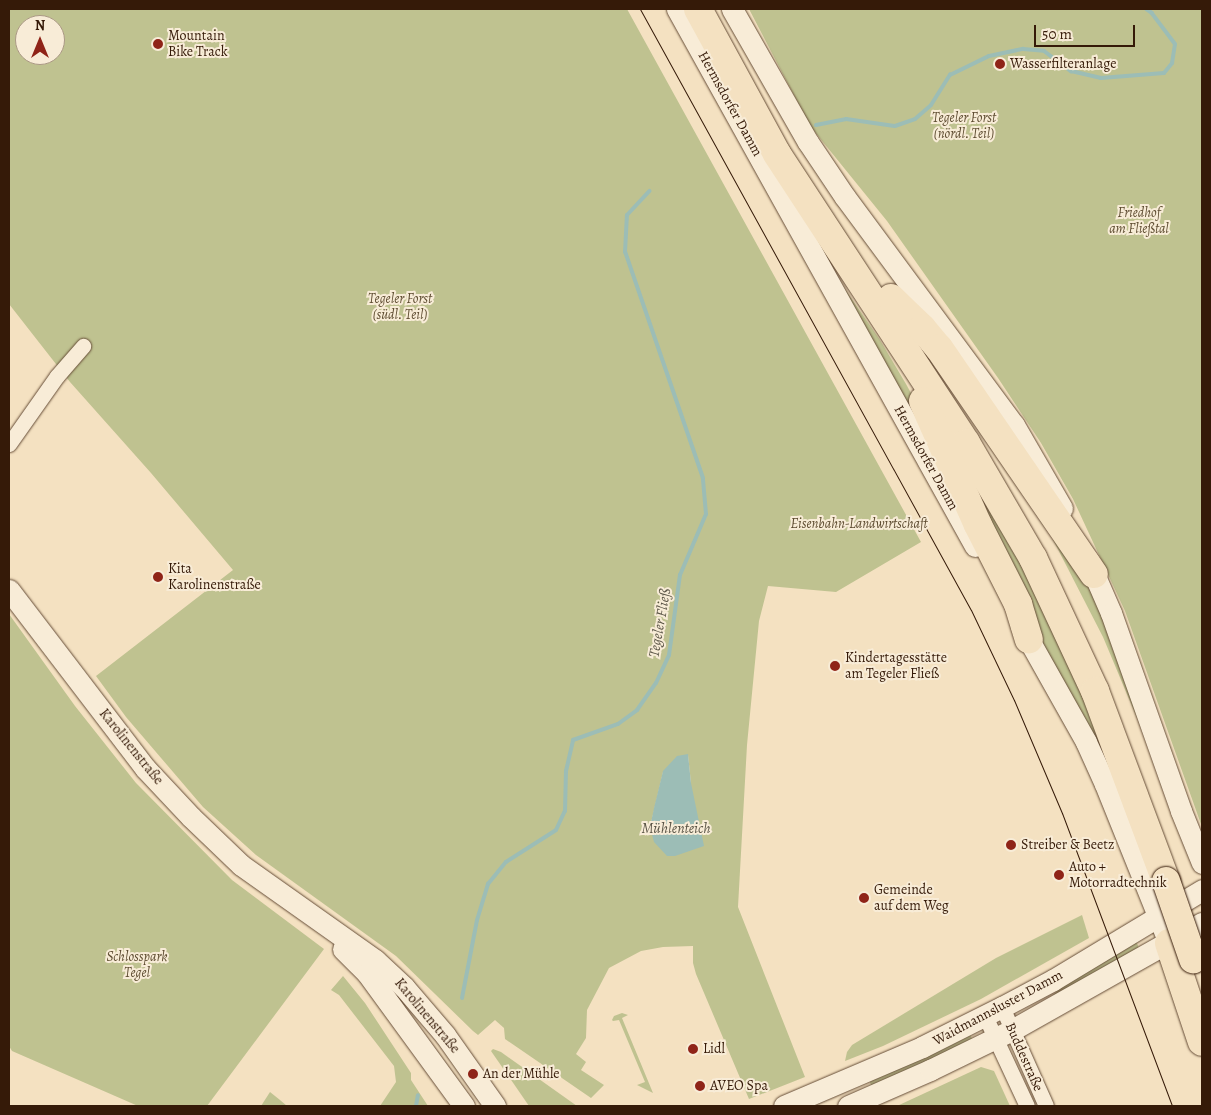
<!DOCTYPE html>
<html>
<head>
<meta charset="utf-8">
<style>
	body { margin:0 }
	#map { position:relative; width:1211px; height:1115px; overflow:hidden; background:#f4e1c1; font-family:Alegreya,serif }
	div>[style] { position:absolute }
	.green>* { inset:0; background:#bfc290; transform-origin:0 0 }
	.water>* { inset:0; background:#9cbdb6 }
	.stream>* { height:4px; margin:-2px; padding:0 2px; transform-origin:2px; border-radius:2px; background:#9cbdb6 }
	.roads { filter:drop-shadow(0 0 1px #654c36) drop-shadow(0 0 1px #654c36) }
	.minor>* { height:15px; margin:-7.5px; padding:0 7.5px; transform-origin:7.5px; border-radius:7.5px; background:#f8ecd7 }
	.secondary>* { height:21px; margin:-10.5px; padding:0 10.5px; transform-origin:10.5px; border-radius:10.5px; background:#f8ecd7 }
	.motorway>* { height:28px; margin:-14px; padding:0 14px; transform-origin:14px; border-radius:14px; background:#f4e1c1 }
	.tram>* { height:1px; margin:-0.5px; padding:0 0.5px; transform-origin:0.5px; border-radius:0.5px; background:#351a08 }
	.bridges { filter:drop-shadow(0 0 1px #351a08) drop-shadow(0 0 1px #351a08) }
	.motorway-bridge>* { height:28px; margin:-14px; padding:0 14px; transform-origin:14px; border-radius:14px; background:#f4e1c1 }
	.dots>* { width:14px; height:14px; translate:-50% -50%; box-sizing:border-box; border:2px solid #f8ecd7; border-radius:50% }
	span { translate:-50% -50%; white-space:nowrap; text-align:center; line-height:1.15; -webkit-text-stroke:4px #f8ecd7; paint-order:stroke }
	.poi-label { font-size:14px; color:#351a08 }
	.left { translate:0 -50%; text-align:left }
	.street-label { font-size:14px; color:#351a08 }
	.park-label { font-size:14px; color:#5e4c31; font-style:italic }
	.water-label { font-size:15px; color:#595345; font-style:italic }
	.frame { position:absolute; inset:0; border:10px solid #351a08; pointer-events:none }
	.north { position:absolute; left:15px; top:15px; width:50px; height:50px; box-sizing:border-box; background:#f8ecd7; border:1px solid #aa9884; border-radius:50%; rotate:0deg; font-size:14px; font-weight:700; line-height:20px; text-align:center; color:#351a08 }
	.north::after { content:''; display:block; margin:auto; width:18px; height:22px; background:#8f2418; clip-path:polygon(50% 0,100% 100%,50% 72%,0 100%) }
	.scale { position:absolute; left:1034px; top:25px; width:101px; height:22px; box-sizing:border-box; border:2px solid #351a08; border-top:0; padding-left:6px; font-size:15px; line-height:18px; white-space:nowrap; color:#351a08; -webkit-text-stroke:4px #f8ecd7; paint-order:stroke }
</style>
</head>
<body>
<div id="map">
	<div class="green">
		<i style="clip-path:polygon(evenodd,9px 9px,627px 9px,921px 542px,836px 592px,768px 586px,759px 621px,747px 745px,738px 907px,805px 1077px,749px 1099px,696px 974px,693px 963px,693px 946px,663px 947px,641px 951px,609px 968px,587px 1010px,586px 1038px,576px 1054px,586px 1062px,581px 1070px,604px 1085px,591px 1098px,505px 1039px,504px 1028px,495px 1020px,478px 1035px,473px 1031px,396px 956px,256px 855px,203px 807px,126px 717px,96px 676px,233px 570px,151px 473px,70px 382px,9px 304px,9px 9px,25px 25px,55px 25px,55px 55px,25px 55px,25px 25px,9px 9px,688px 755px,691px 783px,650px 827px,663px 772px,688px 755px)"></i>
		<i style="clip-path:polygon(749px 9px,1202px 9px,1202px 827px,1125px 611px,1073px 499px,1041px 443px,998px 378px,887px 221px,810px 126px)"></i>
		<i style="clip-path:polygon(836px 276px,880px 340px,906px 384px,923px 415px,962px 503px)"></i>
		<i style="clip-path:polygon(962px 453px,1059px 634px,1128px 807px,1020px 601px)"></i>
		<i style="clip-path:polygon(1047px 528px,1086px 582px,1100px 610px,1142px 730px,1103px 637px)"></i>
		<i style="clip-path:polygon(9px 614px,75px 706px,136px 783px,232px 880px,324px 949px,207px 1106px,138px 1106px,12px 1051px,9px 1046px)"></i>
		<i style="clip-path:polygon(1082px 915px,1089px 938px,981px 999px,883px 1046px,845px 1061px,847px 1052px,852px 1045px,996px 958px)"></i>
		<i style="clip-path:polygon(1135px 939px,1139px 948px,1055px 999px,1053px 995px,1074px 977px)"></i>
		<i style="clip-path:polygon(343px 976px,365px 1003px,411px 1073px,411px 1080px,428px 1106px,380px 1106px,396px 1082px,394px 1066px,339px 995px,331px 990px)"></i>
		<i style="clip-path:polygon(622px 1013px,628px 1015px,622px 1018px,653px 1093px,637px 1085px,645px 1082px,619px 1020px,613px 1021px,612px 1020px,614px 1016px)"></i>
		<i style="left:969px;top:1032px;width:10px;height:111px;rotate:66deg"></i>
		<i style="clip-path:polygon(493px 1049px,501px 1052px,577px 1106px,529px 1106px,491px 1051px)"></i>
		<i style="clip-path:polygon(981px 1067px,994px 1071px,1010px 1106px,897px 1106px)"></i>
		<i style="clip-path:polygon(270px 1092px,280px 1100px,287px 1106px,261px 1106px)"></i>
	</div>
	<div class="water">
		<i style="clip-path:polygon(688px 754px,691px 783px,704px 846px,675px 856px,667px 856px,654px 842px,650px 827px,654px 808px,663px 771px,677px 756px)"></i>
	</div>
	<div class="stream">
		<i style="left:816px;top:125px;width:31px;rotate:-11deg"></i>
		<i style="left:846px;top:119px;width:49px;rotate:8.1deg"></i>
		<i style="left:895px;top:126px;width:21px;rotate:-19deg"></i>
		<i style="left:915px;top:119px;width:21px;rotate:-41deg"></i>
		<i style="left:931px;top:105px;width:36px;rotate:-58deg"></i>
		<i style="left:950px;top:75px;width:43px;rotate:-26deg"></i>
		<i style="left:989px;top:56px;width:35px;rotate:-12deg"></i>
		<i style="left:1023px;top:49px;width:21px;rotate:5deg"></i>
		<i style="left:1044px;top:51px;width:34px;rotate:37deg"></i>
		<i style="left:1071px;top:71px;width:31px;rotate:13deg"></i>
		<i style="left:1101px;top:78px;width:63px;rotate:-4.5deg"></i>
		<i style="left:1164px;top:73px;width:13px;rotate:-51deg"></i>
		<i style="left:1172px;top:63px;width:19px;rotate:-81deg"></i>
		<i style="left:1175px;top:44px;width:39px;rotate:-127deg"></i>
		<i style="left:1152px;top:13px;width:7px;rotate:-146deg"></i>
		<i style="left:462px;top:998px;width:79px;rotate:-79.1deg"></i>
		<i style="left:477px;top:920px;width:38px;rotate:-73deg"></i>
		<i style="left:488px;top:884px;width:28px;rotate:-51deg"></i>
		<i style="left:506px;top:862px;width:59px;rotate:-32.6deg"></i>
		<i style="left:556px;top:830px;width:21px;rotate:-65deg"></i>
		<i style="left:565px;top:811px;width:40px;rotate:-88.6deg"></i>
		<i style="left:566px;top:771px;width:32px;rotate:-77deg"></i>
		<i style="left:573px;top:740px;width:48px;rotate:-19.6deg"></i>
		<i style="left:618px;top:724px;width:24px;rotate:-36deg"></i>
		<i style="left:637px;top:710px;width:33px;rotate:-55deg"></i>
		<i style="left:656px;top:683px;width:31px;rotate:-65deg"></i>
		<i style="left:669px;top:655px;width:81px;rotate:-82.2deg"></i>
		<i style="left:680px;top:575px;width:66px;rotate:-66.9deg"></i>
		<i style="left:706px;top:514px;width:36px;rotate:-95deg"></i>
		<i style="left:703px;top:478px;width:239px;rotate:-109deg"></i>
		<i style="left:625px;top:252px;width:37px;rotate:-87deg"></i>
		<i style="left:627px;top:215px;width:33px;rotate:-47deg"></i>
		<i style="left:416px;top:1106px;width:11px;rotate:-80deg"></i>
	</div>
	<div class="roads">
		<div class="minor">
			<i style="left:9px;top:444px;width:83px;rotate:-54.8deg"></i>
			<i style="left:57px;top:376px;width:40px;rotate:-49deg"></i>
			<i style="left:1002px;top:1007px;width:108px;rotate:66deg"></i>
			<i style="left:985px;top:1016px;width:99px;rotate:65deg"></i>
		</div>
		<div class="secondary">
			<i style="left:677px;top:9px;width:614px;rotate:60.97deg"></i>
			<i style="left:732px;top:9px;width:153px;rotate:60.3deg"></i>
			<i style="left:808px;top:142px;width:66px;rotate:56.1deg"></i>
			<i style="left:845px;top:197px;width:284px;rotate:53.5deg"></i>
			<i style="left:1014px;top:425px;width:96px;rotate:60deg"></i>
			<i style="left:1088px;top:560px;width:58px;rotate:66.5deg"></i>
			<i style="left:1111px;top:613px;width:210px;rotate:70.5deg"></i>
			<i style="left:1181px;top:811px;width:56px;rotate:68deg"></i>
			<i style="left:9px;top:590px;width:224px;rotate:52.6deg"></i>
			<i style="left:145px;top:768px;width:67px;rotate:46.8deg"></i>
			<i style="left:191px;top:817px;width:69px;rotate:43.8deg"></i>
			<i style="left:241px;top:865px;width:164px;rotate:35.3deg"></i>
			<i style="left:375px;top:960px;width:40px;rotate:43deg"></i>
			<i style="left:404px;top:987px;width:63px;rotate:49.5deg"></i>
			<i style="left:445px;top:1035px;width:87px;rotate:54.8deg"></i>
			<i style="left:1021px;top:626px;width:133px;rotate:60.7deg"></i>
			<i style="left:1086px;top:742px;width:46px;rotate:65.7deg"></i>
			<i style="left:1105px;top:784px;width:171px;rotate:68.1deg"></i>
			<i style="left:343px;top:949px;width:34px;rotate:45deg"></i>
			<i style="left:367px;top:973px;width:165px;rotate:53.9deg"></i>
			<i style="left:784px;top:1106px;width:150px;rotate:-23.1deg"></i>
			<i style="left:922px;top:1047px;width:89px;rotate:-26.6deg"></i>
			<i style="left:1002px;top:1007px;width:58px;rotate:-27.9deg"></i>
			<i style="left:1053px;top:980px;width:174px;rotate:-31.1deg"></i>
			<i style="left:848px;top:1106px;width:90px;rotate:-23.7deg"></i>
			<i style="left:930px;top:1070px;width:91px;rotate:-26deg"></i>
			<i style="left:1012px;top:1030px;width:218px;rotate:-29.4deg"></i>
		</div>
		<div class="motorway">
			<i style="left:698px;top:9px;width:165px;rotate:61.4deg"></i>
			<i style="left:777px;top:154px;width:345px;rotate:56.8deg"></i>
			<i style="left:966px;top:443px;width:133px;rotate:59.8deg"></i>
			<i style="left:1033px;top:558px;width:147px;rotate:65deg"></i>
			<i style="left:1095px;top:691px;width:203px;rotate:69.5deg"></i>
			<i style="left:891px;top:298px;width:43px;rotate:44.1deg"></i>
			<i style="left:922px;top:328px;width:26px;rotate:50deg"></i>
			<i style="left:939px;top:348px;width:274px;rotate:55.6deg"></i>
			<i style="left:923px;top:401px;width:136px;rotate:66.1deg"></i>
			<i style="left:978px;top:525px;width:89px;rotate:63.1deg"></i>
			<i style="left:1018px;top:604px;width:37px;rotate:73deg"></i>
			<i style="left:1169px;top:943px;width:104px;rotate:71.6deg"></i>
		</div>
	</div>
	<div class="tram">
		<i style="left:640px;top:9px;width:686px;rotate:61.16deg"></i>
		<i style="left:971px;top:610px;width:100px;rotate:64.5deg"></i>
		<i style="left:1014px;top:700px;width:123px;rotate:67deg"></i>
		<i style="left:1062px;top:813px;width:313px;rotate:69.4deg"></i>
	</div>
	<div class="bridges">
		<div class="motorway-bridge">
			<i style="left:1166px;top:881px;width:83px;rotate:70.9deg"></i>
		</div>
	</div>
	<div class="dots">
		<i style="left:158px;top:44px;background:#8f2418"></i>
		<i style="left:1000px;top:64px;background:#8f2418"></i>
		<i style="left:158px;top:577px;background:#8f2418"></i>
		<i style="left:835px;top:666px;background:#8f2418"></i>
		<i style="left:1011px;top:845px;background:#8f2418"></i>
		<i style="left:1059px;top:875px;background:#8f2418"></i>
		<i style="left:864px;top:898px;background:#8f2418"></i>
		<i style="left:693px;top:1049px;background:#8f2418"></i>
		<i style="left:473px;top:1074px;background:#8f2418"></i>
		<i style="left:700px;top:1086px;background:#8f2418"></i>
	</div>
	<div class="poi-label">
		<span class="left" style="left:168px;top:44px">Mountain<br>Bike Track</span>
		<span class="left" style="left:1010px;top:64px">Wasserfilteranlage</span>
		<span class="left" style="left:168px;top:577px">Kita<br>Karolinenstraße</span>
		<span class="left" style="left:845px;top:666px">Kindertagesstätte<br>am Tegeler Fließ</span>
		<span class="left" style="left:1021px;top:845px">Streiber &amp; Beetz</span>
		<span class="left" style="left:1069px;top:875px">Auto +<br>Motorradtechnik</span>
		<span class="left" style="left:874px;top:898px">Gemeinde<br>auf dem Weg</span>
		<span class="left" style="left:703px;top:1049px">Lidl</span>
		<span class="left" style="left:483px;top:1074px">An der Mühle</span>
		<span class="left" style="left:710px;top:1086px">AVEO Spa</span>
	</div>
	<div class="street-label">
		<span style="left:730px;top:104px;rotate:61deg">Hermsdorfer Damm</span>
		<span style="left:926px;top:458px;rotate:61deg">Hermsdorfer Damm</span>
		<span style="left:131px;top:747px;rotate:51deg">Karolinenstraße</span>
		<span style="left:998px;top:1008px;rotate:-28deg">Waidmannsluster Damm</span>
		<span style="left:427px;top:1016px;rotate:50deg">Karolinenstraße</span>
		<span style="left:1024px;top:1057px;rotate:66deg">Buddestraße</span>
	</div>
	<div class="park-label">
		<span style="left:964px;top:126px">Tegeler Forst<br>(nördl. Teil)</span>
		<span style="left:1139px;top:221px">Friedhof<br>am Fließtal</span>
		<span style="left:400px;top:307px">Tegeler Forst<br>(südl. Teil)</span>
		<span style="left:859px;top:524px">Eisenbahn-Landwirtschaft</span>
		<span style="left:137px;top:965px">Schlosspark<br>Tegel</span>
	</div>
	<div class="water-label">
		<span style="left:660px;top:623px;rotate:-80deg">Tegeler Fließ</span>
		<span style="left:676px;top:829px">Mühlenteich</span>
	</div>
	<div class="frame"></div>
	<div class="north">N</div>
	<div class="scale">50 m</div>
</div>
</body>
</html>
